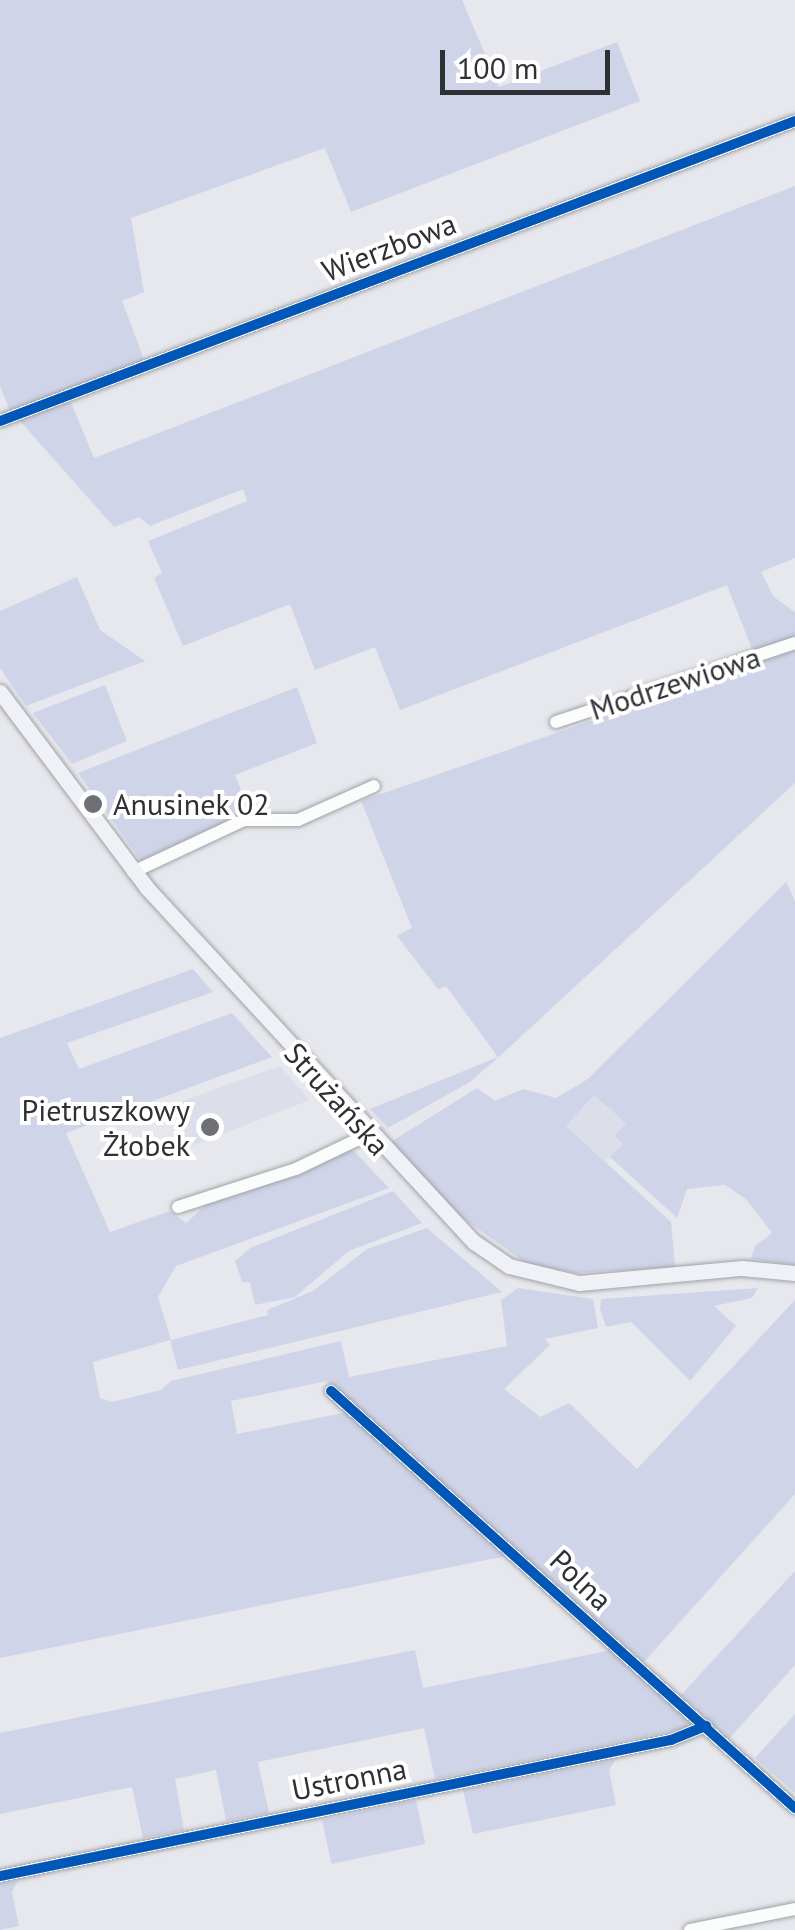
<!DOCTYPE html>
<html>
<head>
<meta charset="utf-8">
<style>
	body { margin:0 }
	#map { position:relative; width:795px; height:1930px; overflow:hidden; background:#e7e8ed; font-family:"PT Sans",sans-serif }
	div>[style] { position:absolute }
	.built>* { inset:0; background:#dcdeea }
	.green>* { inset:0; background:#cfd4e9; transform-origin:0 0 }
	.roads { filter:drop-shadow(0 0 2px #a1a2a6) drop-shadow(0 0 2px #a1a2a6) }
	.minor>* { height:12px; margin:-6px; padding:0 6px; transform-origin:6px; border-radius:6px; background:#fbfcfc }
	.major>* { height:15px; margin:-7.5px; padding:0 7.5px; transform-origin:7.5px; border-radius:7.5px; background:#f0f1f6 }
	.cycleway>* { height:10px; margin:-5px; padding:0 5px; transform-origin:5px; border-radius:5px; background:#0057b8 }
	.dots>* { width:28px; height:28px; translate:-50% -50%; box-sizing:border-box; border:5px solid #fff; border-radius:50% }
	span { translate:-50% -50%; white-space:nowrap; text-align:center; line-height:1.15; -webkit-text-stroke:8px #fff; paint-order:stroke }
	.street-label { font-size:30px; color:#2f3034 }
	.poi-label { font-size:30px; color:#2f3034 }
	.left { translate:0 -50%; text-align:left }
	.right { translate:-100% -50%; text-align:right }
	.scale { position:absolute; left:440px; top:50px; width:170px; height:45px; box-sizing:border-box; border:5px solid #2f3034; border-top:0; padding-left:12px; font-size:30px; line-height:35px; white-space:nowrap; color:#2f3034; -webkit-text-stroke:8px #fff; paint-order:stroke }
</style>
</head>
<body>
<div id="map">
	<div class="built">
		<i style="clip-path:polygon(280px 1066px,310px 1100px,186px 1148px,171px 1105px)"></i>
		<i style="clip-path:polygon(594px 1094px,626px 1123px,624px 1143px,606px 1162px,565px 1126px)"></i>
	</div>
	<div class="green">
		<i style="clip-path:polygon(0 0,462px 0,499px 87px,617px 42px,640px 101px,351px 212px,325px 148px,131px 218px,144px 292px,122px 301px,145px 362px,11px 413px,0 386px)"></i>
		<i style="clip-path:polygon(795px 186px,795px 558px,761px 572px,774px 597px,795px 612px,795px 638px,753px 652px,727px 585px,400px 710px,375px 647px,315px 670px,290px 604px,183px 646px,154px 578px,162px 573px,148px 541px,247px 501px,243px 489px,150px 526px,139px 517px,114px 527px,19px 420px,70px 400px,94px 458px)"></i>
		<i style="clip-path:polygon(77px 577px,100px 630px,145px 661px,26px 706px,0 668px,0 611px)"></i>
		<i style="clip-path:polygon(795px 650px,795px 783px,499px 1057px,470px 1082px,388px 1128px,370px 1109px,498px 1057px,446px 986px,438px 989px,397px 936px,412px 928px,361px 801px)"></i>
		<i style="clip-path:polygon(105px 685px,127px 741px,72px 764px,33px 713px)"></i>
		<i style="clip-path:polygon(297px 687px,317px 743px,235px 775px,251px 816px,142px 862px,78px 773px)"></i>
		<i style="clip-path:polygon(786px 882px,795px 901px,795px 1265px,751px 1259px,755px 1246px,772px 1233px,746px 1199px,725px 1185px,687px 1189px,677px 1218px,610px 1157px,623px 1144px,615px 1136px,626px 1123px,594px 1095px,566px 1126px,671px 1222px,675px 1267px,575px 1273px,526px 1263px,460px 1216px,389px 1143px,477px 1088px,495px 1101px,523px 1089px,556px 1098px,588px 1079px)"></i>
		<i style="clip-path:polygon(193px 969px,213px 992px,67px 1043px,79px 1069px,232px 1013px,272px 1057px,66px 1133px,110px 1232px,170px 1211px,186px 1223px,209px 1202px,351px 1148px,389px 1188px,176px 1266px,158px 1297px,171px 1340px,268px 1315px,267px 1310px,313px 1291px,367px 1249px,427px 1228px,502px 1292px,178px 1370px,170px 1340px,93px 1362px,100px 1398px,112px 1402px,161px 1390px,171px 1381px,341px 1341px,349px 1377px,507px 1346px,501px 1300px,518px 1288px,593px 1299px,598px 1328px,545px 1339px,550px 1345px,504px 1389px,540px 1417px,569px 1403px,637px 1469px,795px 1300px,795px 1494px,644px 1662px,327px 1381px,231px 1401px,237px 1434px,348px 1412px,516px 1554px,0 1658px,0 1038px)"></i>
		<i style="clip-path:polygon(393px 1191px,422px 1223px,349px 1251px,295px 1297px,255px 1305px,250px 1282px,242px 1282px,235px 1261px,250px 1248px)"></i>
		<i style="clip-path:polygon(758px 1288px,752px 1298px,714px 1306px,736px 1326px,690px 1381px,631px 1322px,606px 1327px,600px 1309px,601px 1299px)"></i>
		<i style="clip-path:polygon(795px 1571px,795px 1665px,729px 1739px,681px 1695px)"></i>
		<i style="clip-path:polygon(415px 1650px,423px 1688px,612px 1650px,689px 1720px,687px 1728px,435px 1779px,424px 1728px,258px 1762px,269px 1813px,226px 1821px,216px 1770px,175px 1779px,184px 1830px,143px 1838px,132px 1787px,0 1814px,0 1733px)"></i>
		<i style="clip-path:polygon(795px 1714px,795px 1793px,755px 1758px)"></i>
		<i style="clip-path:polygon(615px 1760px,609px 1770px,616px 1805px,473px 1834px,463px 1790px)"></i>
		<i style="left:416px;top:1800px;width:45px;height:96px;rotate:78deg"></i>
		<i style="clip-path:polygon(18px 1881px,12px 1892px,19px 1926px,0 1930px,0 1884px)"></i>
	</div>
	<div class="roads">
		<div class="minor">
			<i style="left:0;top:421px;width:850px;rotate:-20.67deg"></i>
			<i style="left:556px;top:722px;width:252px;rotate:-18.3deg"></i>
			<i style="left:133px;top:872px;width:123px;rotate:-25.1deg"></i>
			<i style="left:244px;top:820px;width:54px"></i>
			<i style="left:298px;top:820px;width:83px;rotate:-24.1deg"></i>
			<i style="left:178px;top:1207px;width:124px;rotate:-17.9deg"></i>
			<i style="left:296px;top:1169px;width:81px;rotate:-25.6deg"></i>
			<i style="left:331px;top:1391px;width:624px;rotate:41.95deg"></i>
			<i style="left:0;top:1876px;width:685px;rotate:-11.46deg"></i>
			<i style="left:671px;top:1740px;width:38px;rotate:-22deg"></i>
			<i style="left:690px;top:1930px;width:107px;rotate:-11.3deg"></i>
		</div>
		<div class="major">
			<i style="left:0;top:692px;width:245px;rotate:53.1deg"></i>
			<i style="left:147px;top:888px;width:482px;rotate:47.3deg"></i>
			<i style="left:474px;top:1242px;width:42px;rotate:34.4deg"></i>
			<i style="left:509px;top:1266px;width:72px;rotate:13.7deg"></i>
			<i style="left:579px;top:1283px;width:164px;rotate:-5.3deg"></i>
			<i style="left:742px;top:1268px;width:53px;rotate:5.4deg"></i>
		</div>
	</div>
	<div class="cycleway">
		<i style="left:0;top:421px;width:850px;rotate:-20.67deg"></i>
		<i style="left:331px;top:1391px;width:624px;rotate:41.95deg"></i>
		<i style="left:0;top:1876px;width:685px;rotate:-11.46deg"></i>
		<i style="left:671px;top:1740px;width:38px;rotate:-22deg"></i>
	</div>
	<div class="dots">
		<i style="left:93px;top:804px;background:#6f7075"></i>
		<i style="left:210px;top:1127px;background:#6f7075"></i>
	</div>
	<div class="street-label">
		<span style="left:389px;top:247px;rotate:-21deg">Wierzbowa</span>
		<span style="left:675px;top:683px;rotate:-18deg">Modrzewiowa</span>
		<span style="left:337px;top:1099px;rotate:48deg">Strużańska</span>
		<span style="left:581px;top:1580px;rotate:44deg">Polna</span>
		<span style="left:349px;top:1779px;rotate:-11deg">Ustronna</span>
	</div>
	<div class="poi-label">
		<span class="left" style="left:113px;top:804px">Anusinek 02</span>
		<span class="right" style="left:190px;top:1127px">Pietruszkowy<br>Żłobek</span>
	</div>
	<div class="scale">100 m</div>
</div>
</body>
</html>
